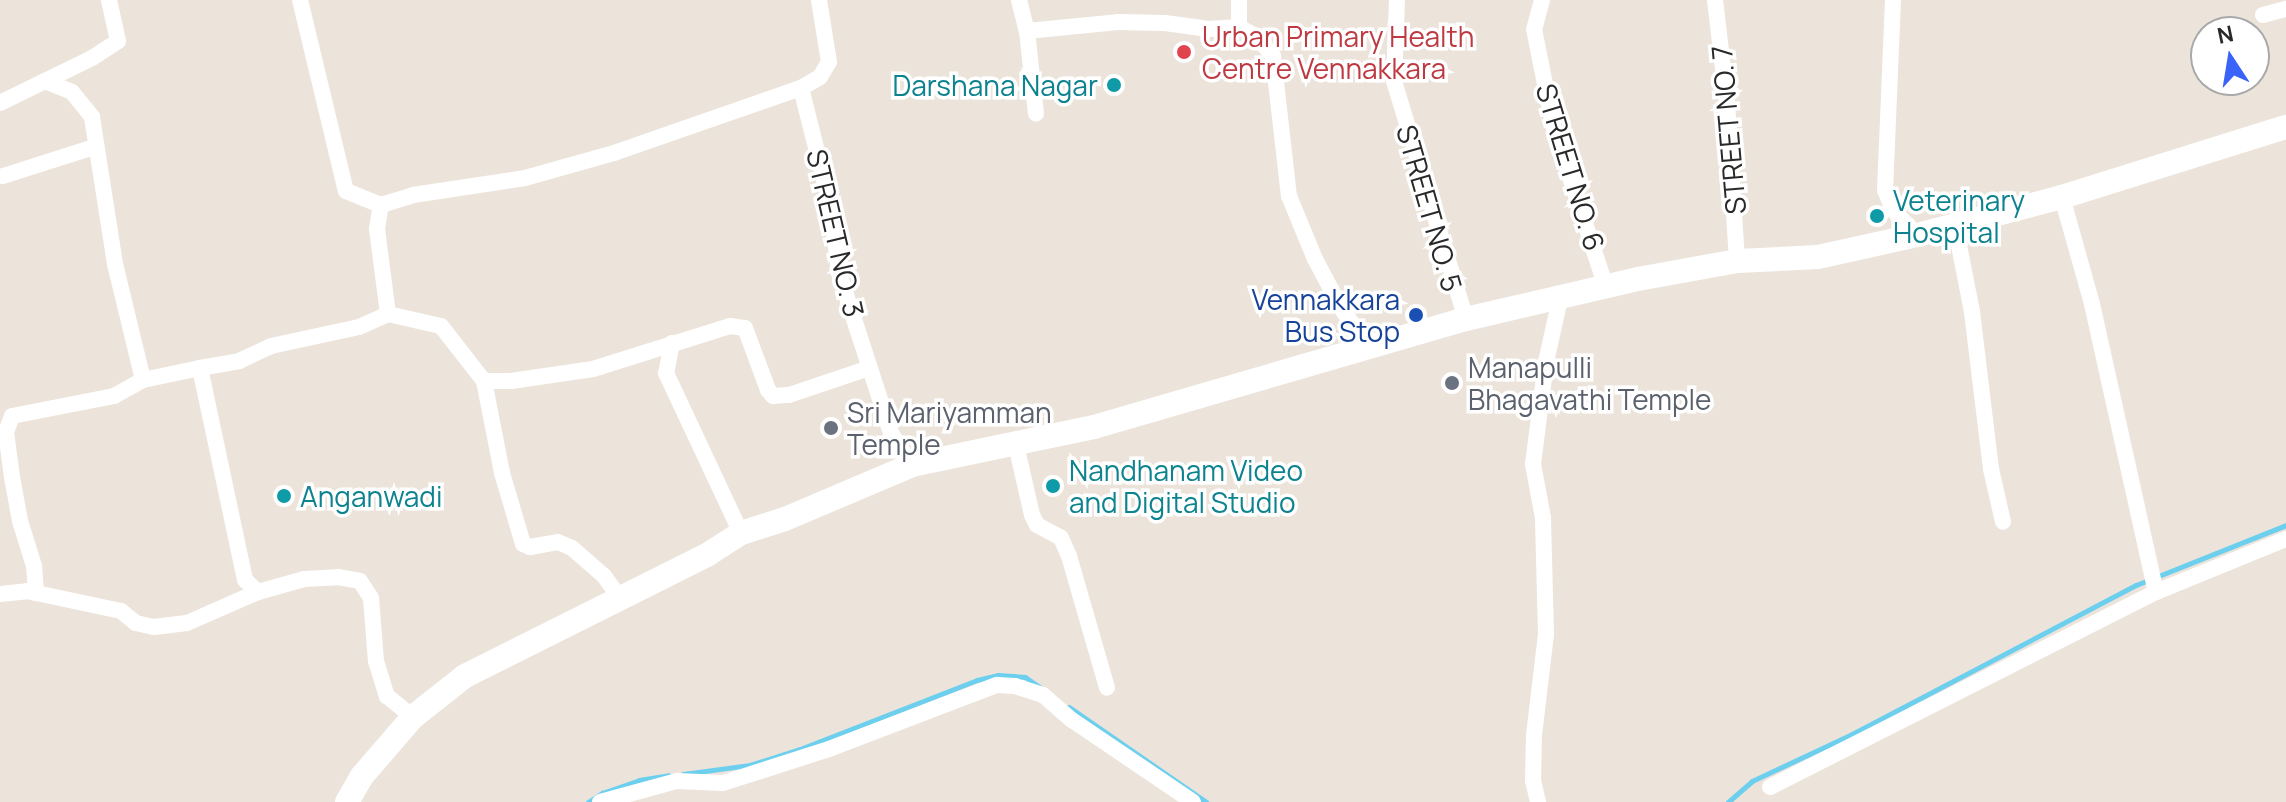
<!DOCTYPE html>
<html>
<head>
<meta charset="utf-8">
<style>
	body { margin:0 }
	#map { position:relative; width:2286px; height:802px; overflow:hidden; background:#ece4db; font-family:Manrope,sans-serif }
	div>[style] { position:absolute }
	.stream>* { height:5px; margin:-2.5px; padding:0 2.5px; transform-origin:2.5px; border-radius:2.5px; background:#6dcfee }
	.street>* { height:16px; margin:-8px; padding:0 8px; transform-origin:8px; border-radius:8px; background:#fff }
	.secondary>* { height:24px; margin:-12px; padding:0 12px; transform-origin:12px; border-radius:12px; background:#fff }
	.dots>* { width:22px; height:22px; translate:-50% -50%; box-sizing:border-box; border:4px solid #fff; border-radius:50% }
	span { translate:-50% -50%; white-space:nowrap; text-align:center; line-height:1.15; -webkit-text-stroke:7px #fff; paint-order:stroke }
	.health-label { font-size:28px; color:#be3a42 }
	.left { translate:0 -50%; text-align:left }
	.culture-label { font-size:28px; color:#0d838f }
	.right { translate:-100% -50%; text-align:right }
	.street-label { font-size:28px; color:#292929 }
	.transit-label { font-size:28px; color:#164399 }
	.worship-label { font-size:28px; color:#5b616d }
	.north { position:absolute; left:2190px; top:16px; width:80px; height:80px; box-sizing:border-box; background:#fff; border:2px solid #a9a9a9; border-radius:50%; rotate:348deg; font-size:22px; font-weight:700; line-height:32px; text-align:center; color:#292929 }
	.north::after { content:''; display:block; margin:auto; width:28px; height:36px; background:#3a63fa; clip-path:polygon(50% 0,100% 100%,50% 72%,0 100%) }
</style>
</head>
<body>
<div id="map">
	<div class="stream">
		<i style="left:1069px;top:707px;width:167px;rotate:34.7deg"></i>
		<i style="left:683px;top:774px;width:68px;rotate:-7.7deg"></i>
		<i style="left:750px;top:765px;width:52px;rotate:-17.7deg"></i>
		<i style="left:800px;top:749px;width:190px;rotate:-21.3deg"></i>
		<i style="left:977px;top:680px;width:22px;rotate:-13deg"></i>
		<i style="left:998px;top:675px;width:27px;rotate:4deg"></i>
		<i style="left:1025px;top:677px;width:19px;rotate:35deg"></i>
		<i style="left:588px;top:802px;width:17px;rotate:-33deg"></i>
		<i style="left:602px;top:793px;width:39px;rotate:-19deg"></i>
		<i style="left:639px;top:780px;width:30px;rotate:-9deg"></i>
		<i style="left:1728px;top:802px;width:32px;rotate:-41deg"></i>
		<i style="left:1752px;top:781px;width:110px;rotate:-25.2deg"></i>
		<i style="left:1852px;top:734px;width:321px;rotate:-27.7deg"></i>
		<i style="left:2136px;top:585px;width:162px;rotate:-21.8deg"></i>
	</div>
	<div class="street">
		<i style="left:300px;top:0;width:196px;rotate:76.5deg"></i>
		<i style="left:346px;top:191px;width:38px;rotate:22deg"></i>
		<i style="left:1019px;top:0;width:32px;rotate:76deg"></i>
		<i style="left:1027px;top:31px;width:91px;rotate:-5.6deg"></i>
		<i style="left:1118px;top:22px;width:47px;rotate:1.2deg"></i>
		<i style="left:1165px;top:23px;width:44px;rotate:7.8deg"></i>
		<i style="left:1209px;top:29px;width:30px;rotate:-4deg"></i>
		<i style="left:1239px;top:27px;width:27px;rotate:-90deg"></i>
		<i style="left:1397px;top:0;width:81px;rotate:92.1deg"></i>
		<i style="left:1394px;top:81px;width:249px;rotate:73.2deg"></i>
		<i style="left:1542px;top:0;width:30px;rotate:105deg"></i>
		<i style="left:1534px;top:29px;width:102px;rotate:78.7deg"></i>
		<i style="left:1554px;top:129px;width:166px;rotate:71.8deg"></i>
		<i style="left:1715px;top:0;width:103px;rotate:83.3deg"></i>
		<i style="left:1727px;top:102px;width:159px;rotate:86.4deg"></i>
		<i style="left:1893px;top:0;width:190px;rotate:92.4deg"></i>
		<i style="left:1885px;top:190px;width:22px;rotate:68deg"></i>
		<i style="left:1893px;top:210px;width:35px;rotate:46deg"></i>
		<i style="left:2263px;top:15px;width:24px;rotate:-15deg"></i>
		<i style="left:1239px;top:27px;width:21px;rotate:29deg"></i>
		<i style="left:1257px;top:37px;width:25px;rotate:50deg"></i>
		<i style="left:1273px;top:56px;width:141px;rotate:83.5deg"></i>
		<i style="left:1289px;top:196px;width:68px;rotate:67.6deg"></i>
		<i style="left:1315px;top:259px;width:55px;rotate:62deg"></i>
		<i style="left:1341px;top:308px;width:49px;rotate:54.1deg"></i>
		<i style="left:1027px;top:31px;width:83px;rotate:83.8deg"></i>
		<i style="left:45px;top:81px;width:52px;rotate:-26.1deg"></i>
		<i style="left:92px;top:58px;width:31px;rotate:-33deg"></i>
		<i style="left:118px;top:41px;width:42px;rotate:-102.4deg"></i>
		<i style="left:801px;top:88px;width:123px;rotate:75.9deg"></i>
		<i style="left:831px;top:207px;width:66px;rotate:83.1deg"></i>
		<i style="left:839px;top:273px;width:168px;rotate:72deg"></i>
		<i style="left:891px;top:433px;width:38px;rotate:57deg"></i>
		<i style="left:0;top:103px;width:50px;rotate:-26.1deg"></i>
		<i style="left:45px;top:81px;width:29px;rotate:22deg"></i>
		<i style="left:72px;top:92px;width:32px;rotate:51deg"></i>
		<i style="left:92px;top:117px;width:149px;rotate:81.1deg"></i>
		<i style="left:115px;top:264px;width:119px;rotate:76.4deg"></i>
		<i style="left:143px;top:380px;width:58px;rotate:-11.9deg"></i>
		<i style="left:200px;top:368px;width:217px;rotate:78deg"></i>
		<i style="left:245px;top:580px;width:18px;rotate:43deg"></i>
		<i style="left:258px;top:592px;width:48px;rotate:-15.8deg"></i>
		<i style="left:304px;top:579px;width:34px;rotate:-3deg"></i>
		<i style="left:338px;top:577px;width:22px;rotate:10deg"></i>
		<i style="left:360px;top:581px;width:20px;rotate:57deg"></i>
		<i style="left:371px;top:598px;width:63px;rotate:85.5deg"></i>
		<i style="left:376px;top:661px;width:37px;rotate:73deg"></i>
		<i style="left:387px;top:696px;width:33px;rotate:39deg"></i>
		<i style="left:3px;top:176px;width:96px;rotate:-17.7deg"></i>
		<i style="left:2062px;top:197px;width:111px;rotate:74.3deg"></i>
		<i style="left:2092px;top:304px;width:295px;rotate:77.5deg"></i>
		<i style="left:1955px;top:225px;width:89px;rotate:78.9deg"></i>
		<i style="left:1972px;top:312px;width:158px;rotate:83.1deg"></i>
		<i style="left:1991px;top:469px;width:54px;rotate:77.2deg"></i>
		<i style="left:388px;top:314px;width:86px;rotate:-97.4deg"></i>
		<i style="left:377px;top:229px;width:24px;rotate:-81deg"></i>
		<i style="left:381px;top:205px;width:34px;rotate:-17deg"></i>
		<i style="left:413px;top:195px;width:113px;rotate:-8.6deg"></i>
		<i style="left:525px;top:178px;width:92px;rotate:-15.7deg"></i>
		<i style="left:614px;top:153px;width:198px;rotate:-19.2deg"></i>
		<i style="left:801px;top:88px;width:22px;rotate:-30deg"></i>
		<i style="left:820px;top:77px;width:17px;rotate:-59deg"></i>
		<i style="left:829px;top:62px;width:63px;rotate:-99.2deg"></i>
		<i style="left:388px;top:314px;width:54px;rotate:12.8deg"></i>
		<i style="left:441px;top:326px;width:70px;rotate:52deg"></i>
		<i style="left:484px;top:381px;width:94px;rotate:78.9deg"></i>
		<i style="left:502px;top:473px;width:74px;rotate:73.5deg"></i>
		<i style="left:523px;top:544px;width:8px;rotate:23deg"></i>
		<i style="left:530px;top:547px;width:28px;rotate:-10deg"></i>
		<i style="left:558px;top:542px;width:15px;rotate:23deg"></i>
		<i style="left:572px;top:548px;width:43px;rotate:41.2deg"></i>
		<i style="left:604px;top:576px;width:26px;rotate:54deg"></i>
		<i style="left:672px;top:343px;width:31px;rotate:101deg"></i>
		<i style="left:666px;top:373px;width:177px;rotate:64.9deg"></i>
		<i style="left:200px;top:368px;width:40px;rotate:-10deg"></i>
		<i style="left:239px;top:361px;width:35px;rotate:-25deg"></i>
		<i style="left:271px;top:346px;width:90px;rotate:-12.2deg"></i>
		<i style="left:359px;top:327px;width:32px;rotate:-24deg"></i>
		<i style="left:484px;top:381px;width:27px"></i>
		<i style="left:511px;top:381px;width:83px;rotate:-8.3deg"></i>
		<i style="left:593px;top:369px;width:144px;rotate:-17.4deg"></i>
		<i style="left:730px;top:326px;width:15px;rotate:8deg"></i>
		<i style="left:745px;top:328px;width:66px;rotate:69.6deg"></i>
		<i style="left:768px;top:390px;width:8px;rotate:50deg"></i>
		<i style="left:773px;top:396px;width:16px;rotate:-4deg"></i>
		<i style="left:789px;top:395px;width:84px;rotate:-18.6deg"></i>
		<i style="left:1016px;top:445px;width:72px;rotate:77.1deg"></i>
		<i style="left:1032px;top:515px;width:11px;rotate:63deg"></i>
		<i style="left:1037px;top:525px;width:27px;rotate:28deg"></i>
		<i style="left:1061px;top:538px;width:20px;rotate:66deg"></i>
		<i style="left:1069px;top:556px;width:137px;rotate:73.9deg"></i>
		<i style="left:36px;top:593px;width:27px;rotate:-94deg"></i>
		<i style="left:34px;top:566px;width:47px;rotate:-107.3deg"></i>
		<i style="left:20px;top:521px;width:45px;rotate:-100.3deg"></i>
		<i style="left:12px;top:477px;width:45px;rotate:-97.6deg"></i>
		<i style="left:6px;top:432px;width:17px;rotate:-69deg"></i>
		<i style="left:12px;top:416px;width:104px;rotate:-11.1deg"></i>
		<i style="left:114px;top:396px;width:33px;rotate:-29deg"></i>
		<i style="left:0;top:594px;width:27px;rotate:-6deg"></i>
		<i style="left:27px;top:591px;width:96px;rotate:12deg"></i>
		<i style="left:121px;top:611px;width:19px;rotate:39deg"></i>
		<i style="left:136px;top:623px;width:18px;rotate:13deg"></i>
		<i style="left:154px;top:627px;width:33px;rotate:-7deg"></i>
		<i style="left:187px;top:623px;width:77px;rotate:-23.6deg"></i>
		<i style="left:1770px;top:787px;width:432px;rotate:-26.8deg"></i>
		<i style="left:2156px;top:592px;width:140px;rotate:-22.2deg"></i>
		<i style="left:600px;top:802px;width:80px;rotate:-15.3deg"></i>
		<i style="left:677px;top:781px;width:46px;rotate:2.5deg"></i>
		<i style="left:723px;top:783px;width:111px;rotate:-17.8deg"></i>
		<i style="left:829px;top:749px;width:180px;rotate:-20.9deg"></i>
		<i style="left:997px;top:685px;width:18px;rotate:3deg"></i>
		<i style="left:1015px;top:686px;width:29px;rotate:18deg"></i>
		<i style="left:1043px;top:695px;width:38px;rotate:41deg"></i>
		<i style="left:1072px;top:720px;width:146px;rotate:34.1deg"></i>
		<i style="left:1538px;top:802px;width:22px;rotate:-103deg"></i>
		<i style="left:1533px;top:781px;width:46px;rotate:-88.8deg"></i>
		<i style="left:1534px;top:735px;width:102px;rotate:-83.2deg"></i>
		<i style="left:1546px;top:634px;width:116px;rotate:-91.5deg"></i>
		<i style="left:1543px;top:518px;width:55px;rotate:-100.5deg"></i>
		<i style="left:1533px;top:464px;width:103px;rotate:-82.7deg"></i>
		<i style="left:1546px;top:362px;width:65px;rotate:-77.5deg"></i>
	</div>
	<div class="secondary">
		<i style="left:347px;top:802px;width:30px;rotate:-60deg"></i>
		<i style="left:362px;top:776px;width:78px;rotate:-49.2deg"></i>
		<i style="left:413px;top:717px;width:66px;rotate:-38.3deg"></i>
		<i style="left:465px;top:676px;width:271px;rotate:-26.6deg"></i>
		<i style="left:707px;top:555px;width:40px;rotate:-32.9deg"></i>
		<i style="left:741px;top:533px;width:46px;rotate:-17.7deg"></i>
		<i style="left:785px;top:519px;width:138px;rotate:-23deg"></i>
		<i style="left:912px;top:465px;width:186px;rotate:-11.8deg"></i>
		<i style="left:1094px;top:427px;width:387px;rotate:-16.2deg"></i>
		<i style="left:1466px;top:319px;width:177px;rotate:-13.1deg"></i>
		<i style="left:1638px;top:279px;width:101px;rotate:-10.3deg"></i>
		<i style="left:1737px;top:261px;width:81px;rotate:-2.8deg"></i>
		<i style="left:1818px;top:257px;width:101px;rotate:-12.5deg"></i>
		<i style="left:1917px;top:235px;width:150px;rotate:-14.7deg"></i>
		<i style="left:2062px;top:197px;width:235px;rotate:-17.4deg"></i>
	</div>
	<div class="dots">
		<i style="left:1184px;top:52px;background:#e0444e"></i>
		<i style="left:1114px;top:85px;background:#0f9aa8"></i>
		<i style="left:1877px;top:216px;background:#0f9aa8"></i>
		<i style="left:1416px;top:315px;background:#1a4fb4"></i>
		<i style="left:1452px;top:383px;background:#6b7280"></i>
		<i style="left:831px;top:428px;background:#6b7280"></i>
		<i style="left:1053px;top:486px;background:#0f9aa8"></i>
		<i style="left:284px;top:496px;background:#0f9aa8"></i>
	</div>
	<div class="health-label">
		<span class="left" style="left:1202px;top:52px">Urban Primary Health<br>Centre Vennakkara</span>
	</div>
	<div class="culture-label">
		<span class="right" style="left:1098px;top:85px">Darshana Nagar</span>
		<span class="left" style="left:1893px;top:216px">Veterinary<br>Hospital</span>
		<span class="left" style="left:1069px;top:486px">Nandhanam Video<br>and Digital Studio</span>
		<span class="left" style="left:300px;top:496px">Anganwadi</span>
	</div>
	<div class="street-label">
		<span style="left:1728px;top:130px;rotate:-95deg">STREET NO. 7</span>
		<span style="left:1571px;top:167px;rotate:73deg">STREET NO. 6</span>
		<span style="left:1430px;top:208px;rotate:74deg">STREET NO. 5</span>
		<span style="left:836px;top:233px;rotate:77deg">STREET NO. 3</span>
	</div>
	<div class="transit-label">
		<span class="right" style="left:1400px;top:315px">Vennakkara<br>Bus Stop</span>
	</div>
	<div class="worship-label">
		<span class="left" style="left:1468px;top:383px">Manapulli<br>Bhagavathi Temple</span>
		<span class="left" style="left:847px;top:428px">Sri Mariyamman<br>Temple</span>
	</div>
	<div class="north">N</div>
</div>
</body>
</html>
